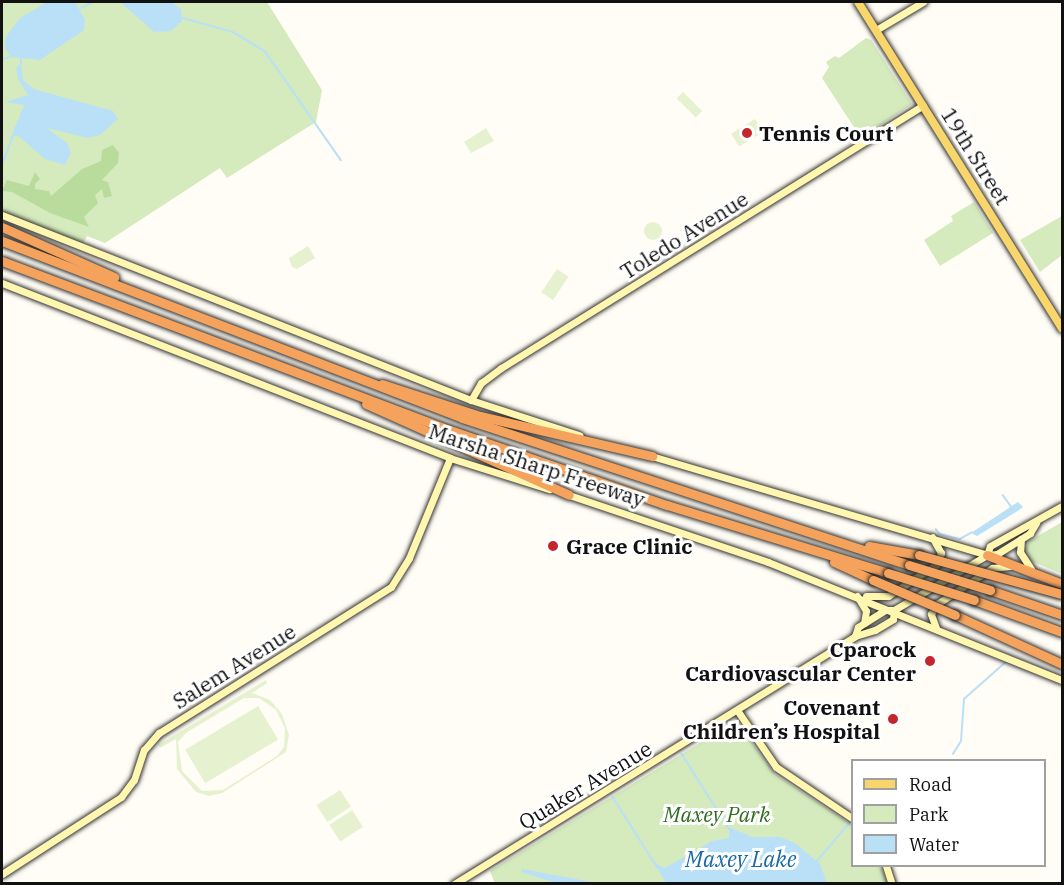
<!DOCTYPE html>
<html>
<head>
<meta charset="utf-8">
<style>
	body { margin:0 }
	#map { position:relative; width:1064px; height:885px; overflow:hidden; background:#fffdf5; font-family:"IBM Plex Serif",serif }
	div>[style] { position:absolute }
	.green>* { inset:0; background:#d5ebbd }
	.forest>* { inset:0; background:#b9dc9c }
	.pitch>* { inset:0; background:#e6f2cf; transform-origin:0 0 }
	.round { border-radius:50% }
	.water>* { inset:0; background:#b9e0f7 }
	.stream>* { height:1.5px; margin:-0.75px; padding:0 0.75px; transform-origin:0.75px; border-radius:0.75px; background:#b9e0f7 }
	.roads { filter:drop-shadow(0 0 2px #333) drop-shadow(0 0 2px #333) }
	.secondary>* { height:7px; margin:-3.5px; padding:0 3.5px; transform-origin:3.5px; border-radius:3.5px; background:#fff6b0 }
	.primary>* { height:8px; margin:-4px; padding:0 4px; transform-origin:4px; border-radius:4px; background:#f9d66b }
	.highway>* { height:9px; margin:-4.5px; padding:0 4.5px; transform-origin:4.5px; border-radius:4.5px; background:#f5a25d }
	.bridges { filter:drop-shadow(0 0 2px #222) drop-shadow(0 0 2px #222) }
	.highway-bridge>* { height:9px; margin:-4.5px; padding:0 4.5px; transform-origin:4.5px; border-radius:4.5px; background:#f5a25d }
	.dots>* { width:16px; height:16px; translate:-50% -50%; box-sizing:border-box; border:3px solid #fff; border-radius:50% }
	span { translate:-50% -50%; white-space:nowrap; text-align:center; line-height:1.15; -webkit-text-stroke:6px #fff; paint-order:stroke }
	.poi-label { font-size:21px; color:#111; font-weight:700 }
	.left { translate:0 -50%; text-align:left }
	.right { translate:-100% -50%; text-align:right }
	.street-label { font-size:21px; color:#111 }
	.park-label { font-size:21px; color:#2f6b1f; font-style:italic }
	.water-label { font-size:22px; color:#1768a6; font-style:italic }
	.frame { position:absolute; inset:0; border:3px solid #111; pointer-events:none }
	.legend { position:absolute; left:851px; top:759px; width:195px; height:108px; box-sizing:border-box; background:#fff; border:2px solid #a0a0a0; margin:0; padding:8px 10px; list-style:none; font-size:18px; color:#111 }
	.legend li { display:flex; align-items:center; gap:12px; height:30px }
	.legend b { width:30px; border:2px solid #a0a0a0 }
</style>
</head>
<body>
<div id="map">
	<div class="green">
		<i style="clip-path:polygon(2px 2px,267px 2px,322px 90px,316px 122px,227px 178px,220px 168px,105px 243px,87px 236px,83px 244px,2px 212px)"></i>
		<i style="clip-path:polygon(866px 38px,871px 40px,912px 104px,861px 138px,822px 78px,829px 67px,826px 62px,835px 56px,839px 58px)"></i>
		<i style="clip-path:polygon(974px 202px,993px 233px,940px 266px,924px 240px,953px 221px,951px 216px)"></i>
		<i style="clip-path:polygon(1062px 216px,1062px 255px,1040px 272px,1020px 240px)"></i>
		<i style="clip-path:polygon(1062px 522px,1062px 574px,1029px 560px,1023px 553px,1029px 541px)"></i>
		<i style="clip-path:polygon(736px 721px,775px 774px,852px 825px,852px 866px,881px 866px,887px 883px,495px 884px,490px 871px)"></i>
	</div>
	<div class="forest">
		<i style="clip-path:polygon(113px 145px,119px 153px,118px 163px,102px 180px,108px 182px,112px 196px,104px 198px,102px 189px,95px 195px,98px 203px,84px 217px,89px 227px,50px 213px,12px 192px,2px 191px,7px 180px,29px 186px,35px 172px,40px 179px,35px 184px,35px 189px,49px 191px,51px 196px,82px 169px,101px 161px,102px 150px)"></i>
	</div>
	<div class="pitch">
		<i style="left:683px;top:92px;width:27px;height:9px;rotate:45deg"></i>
		<i style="left:755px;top:119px;width:15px;height:28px;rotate:58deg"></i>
		<i style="clip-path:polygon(486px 128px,494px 141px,471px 153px,464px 142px)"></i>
		<i class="round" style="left:644px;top:222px;width:18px;height:18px"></i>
		<i style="clip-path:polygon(308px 246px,315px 258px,297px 269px,292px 267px,289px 258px)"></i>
		<i style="left:557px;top:269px;width:14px;height:28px;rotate:34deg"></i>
		<i style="clip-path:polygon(evenodd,266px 680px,267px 683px,252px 693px,270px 700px,282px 714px,289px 735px,286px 752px,222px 793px,209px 796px,196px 792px,177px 769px,176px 739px,160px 748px,158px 745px,266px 680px,244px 698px,259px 698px,276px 710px,285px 728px,284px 747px,277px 756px,223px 790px,202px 791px,182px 771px,178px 742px,186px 733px,244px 698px)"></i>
		<i style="left:258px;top:706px;width:39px;height:85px;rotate:59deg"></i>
		<i style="left:340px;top:790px;width:20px;height:28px;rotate:57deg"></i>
		<i style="left:352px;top:810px;width:20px;height:27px;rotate:57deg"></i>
	</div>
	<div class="water">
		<i style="clip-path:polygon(47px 2px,75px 2px,85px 19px,84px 30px,40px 60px,11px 57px,5px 48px,5px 38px,20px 18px)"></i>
		<i style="clip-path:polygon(120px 2px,171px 2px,181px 9px,182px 21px,171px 31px,154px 32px)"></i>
		<i style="clip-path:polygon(21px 64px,23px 80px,34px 89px,113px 111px,118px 119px,100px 135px,88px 138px,47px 128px,67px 143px,71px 153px,65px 165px,45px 159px,17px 135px,10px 139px,24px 105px,5px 102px,28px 95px,18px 79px,16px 67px)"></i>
		<i style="clip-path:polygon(1018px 502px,1023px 507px,1016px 512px,977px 536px,971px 533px)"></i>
		<i style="clip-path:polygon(729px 827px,752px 837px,780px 837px,795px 843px,820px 864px,827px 883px,666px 883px,654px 863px,665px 868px,712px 841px,729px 838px)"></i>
		<i style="clip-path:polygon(522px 869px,581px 880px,596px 883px,556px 883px,521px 872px)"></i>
	</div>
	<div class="stream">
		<i style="left:81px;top:8px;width:14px;rotate:-25deg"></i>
		<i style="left:183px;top:18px;width:52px;rotate:15.6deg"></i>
		<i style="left:233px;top:32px;width:37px;rotate:31deg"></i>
		<i style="left:265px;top:51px;width:133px;rotate:55.1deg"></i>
		<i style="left:2px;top:59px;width:9px;rotate:-13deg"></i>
		<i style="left:21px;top:64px;width:5px;rotate:-90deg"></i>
		<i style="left:2px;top:165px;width:28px;rotate:-69deg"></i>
		<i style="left:1003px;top:495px;width:14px;rotate:54deg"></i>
		<i style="left:936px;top:529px;width:6px;rotate:51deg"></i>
		<i style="left:940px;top:534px;width:21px;rotate:14deg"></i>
		<i style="left:960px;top:539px;width:13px;rotate:-29deg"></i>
		<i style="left:1061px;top:566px;width:3px;rotate:-72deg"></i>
		<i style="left:682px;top:754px;width:90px;rotate:57.7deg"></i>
		<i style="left:953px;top:754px;width:15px;rotate:-58deg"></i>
		<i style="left:961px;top:741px;width:42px;rotate:-85.9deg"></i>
		<i style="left:964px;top:699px;width:56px;rotate:-41.4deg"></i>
		<i style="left:613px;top:797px;width:83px;rotate:57.8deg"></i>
		<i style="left:817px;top:861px;width:54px;rotate:-49.5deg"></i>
	</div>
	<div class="roads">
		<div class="secondary">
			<i style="left:876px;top:30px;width:55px;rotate:-30.8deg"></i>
			<i style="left:2px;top:215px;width:504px;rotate:21.53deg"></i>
			<i style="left:471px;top:400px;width:114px;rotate:18deg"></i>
			<i style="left:2px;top:283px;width:481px;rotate:21.3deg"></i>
			<i style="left:450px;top:458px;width:104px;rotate:17.4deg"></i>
			<i style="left:471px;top:400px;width:20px;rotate:-60deg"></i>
			<i style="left:481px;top:383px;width:25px;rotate:-37deg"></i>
			<i style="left:501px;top:368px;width:497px;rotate:-31.9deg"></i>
			<i style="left:648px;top:455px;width:353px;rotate:16.4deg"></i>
			<i style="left:566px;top:494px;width:213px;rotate:18.6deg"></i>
			<i style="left:768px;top:562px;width:317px;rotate:21.9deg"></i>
			<i style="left:1021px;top:539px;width:13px;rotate:94deg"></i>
			<i style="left:1020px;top:552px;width:20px;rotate:57deg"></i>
			<i style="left:987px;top:555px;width:9px;rotate:-72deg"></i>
			<i style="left:990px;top:546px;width:82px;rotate:-29.1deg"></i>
			<i style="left:857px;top:596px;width:17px;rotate:59deg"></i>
			<i style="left:866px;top:611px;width:12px;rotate:99deg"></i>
			<i style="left:866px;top:596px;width:22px"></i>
			<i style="left:888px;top:596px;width:59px;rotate:-33.1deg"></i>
			<i style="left:937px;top:564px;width:12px;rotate:-70deg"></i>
			<i style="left:941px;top:553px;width:18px;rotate:-119deg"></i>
			<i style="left:936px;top:628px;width:15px;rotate:-110deg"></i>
			<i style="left:931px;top:614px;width:12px;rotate:-59deg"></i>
			<i style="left:937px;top:604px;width:66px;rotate:-33.2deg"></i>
			<i style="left:992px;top:568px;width:18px;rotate:-6deg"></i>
			<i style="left:855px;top:636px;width:9px;rotate:-72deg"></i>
			<i style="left:858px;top:627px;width:32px;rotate:-32deg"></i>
			<i style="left:885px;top:610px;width:9px"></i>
			<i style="left:894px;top:610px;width:108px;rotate:-30.6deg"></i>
			<i style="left:987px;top:555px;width:10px;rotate:-6deg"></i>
			<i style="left:997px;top:554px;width:39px;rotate:-32deg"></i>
			<i style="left:1030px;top:533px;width:12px;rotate:-59deg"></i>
			<i style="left:737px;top:710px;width:69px;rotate:55.6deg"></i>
			<i style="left:776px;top:767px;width:92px;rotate:33.9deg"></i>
			<i style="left:886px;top:866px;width:19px;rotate:72deg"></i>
			<i style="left:2px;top:874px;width:142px;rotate:-32.9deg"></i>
			<i style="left:121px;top:797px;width:21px;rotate:-53deg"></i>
			<i style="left:134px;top:780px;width:32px;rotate:-72deg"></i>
			<i style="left:144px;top:750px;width:23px;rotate:-49deg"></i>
			<i style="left:159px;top:733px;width:274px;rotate:-32.2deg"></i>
			<i style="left:391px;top:587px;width:34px;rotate:-58deg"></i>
			<i style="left:409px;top:558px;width:108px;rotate:-67.7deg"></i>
			<i style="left:454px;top:884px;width:471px;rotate:-31.7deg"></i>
			<i style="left:855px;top:636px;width:21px;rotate:-17deg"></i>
			<i style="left:875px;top:630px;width:21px;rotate:-31deg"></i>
			<i style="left:893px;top:619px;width:9px;rotate:-84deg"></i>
		</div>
		<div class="primary">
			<i style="left:858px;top:2px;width:385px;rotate:58deg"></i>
		</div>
		<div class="highway">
			<i style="left:2px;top:227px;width:123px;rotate:24.1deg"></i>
			<i style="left:2px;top:241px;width:493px;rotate:21deg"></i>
			<i style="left:462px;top:418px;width:471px;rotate:18.2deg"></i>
			<i style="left:2px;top:261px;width:476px;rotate:20.7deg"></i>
			<i style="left:447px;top:429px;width:233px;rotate:19.1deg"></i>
			<i style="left:667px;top:505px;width:231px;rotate:17.1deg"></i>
			<i style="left:382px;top:384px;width:103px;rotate:18.1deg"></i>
			<i style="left:480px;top:416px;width:177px;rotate:13.1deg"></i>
			<i style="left:366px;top:404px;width:222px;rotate:24.1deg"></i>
			<i style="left:869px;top:546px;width:51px;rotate:10.2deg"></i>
			<i style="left:987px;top:555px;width:80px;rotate:21.1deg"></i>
			<i style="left:834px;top:562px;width:43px;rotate:24.8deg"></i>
			<i style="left:990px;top:590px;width:76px;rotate:19.1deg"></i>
			<i style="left:974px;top:600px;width:94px;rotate:20deg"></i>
			<i style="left:955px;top:615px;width:118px;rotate:24.6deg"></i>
		</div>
	</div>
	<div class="bridges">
		<div class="highway-bridge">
			<i style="left:919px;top:555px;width:148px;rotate:15.3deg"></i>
			<i style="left:909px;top:565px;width:85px;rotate:17.2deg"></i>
			<i style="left:888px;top:573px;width:90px;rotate:17.4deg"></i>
			<i style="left:873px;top:580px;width:89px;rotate:23.1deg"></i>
		</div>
	</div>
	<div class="dots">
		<i style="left:747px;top:133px;background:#c4262e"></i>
		<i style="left:553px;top:546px;background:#c4262e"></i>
		<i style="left:930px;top:661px;background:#c4262e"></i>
		<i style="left:893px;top:719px;background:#c4262e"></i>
	</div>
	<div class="poi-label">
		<span class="left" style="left:759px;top:133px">Tennis Court</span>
		<span class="left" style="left:566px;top:546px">Grace Clinic</span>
		<span class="right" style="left:916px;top:661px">Cparock<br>Cardiovascular Center</span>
		<span class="right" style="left:880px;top:719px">Covenant<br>Children’s Hospital</span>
	</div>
	<div class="street-label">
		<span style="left:976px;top:156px;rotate:58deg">19th Street</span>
		<span style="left:684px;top:235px;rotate:-32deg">Toledo Avenue</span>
		<span style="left:537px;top:465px;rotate:18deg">Marsha Sharp Freeway</span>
		<span style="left:234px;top:666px;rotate:-32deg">Salem Avenue</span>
		<span style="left:585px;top:785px;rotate:-31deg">Quaker Avenue</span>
	</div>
	<div class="park-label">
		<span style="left:717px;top:814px">Maxey Park</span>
	</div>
	<div class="water-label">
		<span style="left:741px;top:859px">Maxey Lake</span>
	</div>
	<div class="frame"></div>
	<ul class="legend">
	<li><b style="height:8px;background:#f9d66b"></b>Road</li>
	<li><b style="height:16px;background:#d5ebbd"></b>Park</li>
	<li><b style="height:16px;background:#b9e0f7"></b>Water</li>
	</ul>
</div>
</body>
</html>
